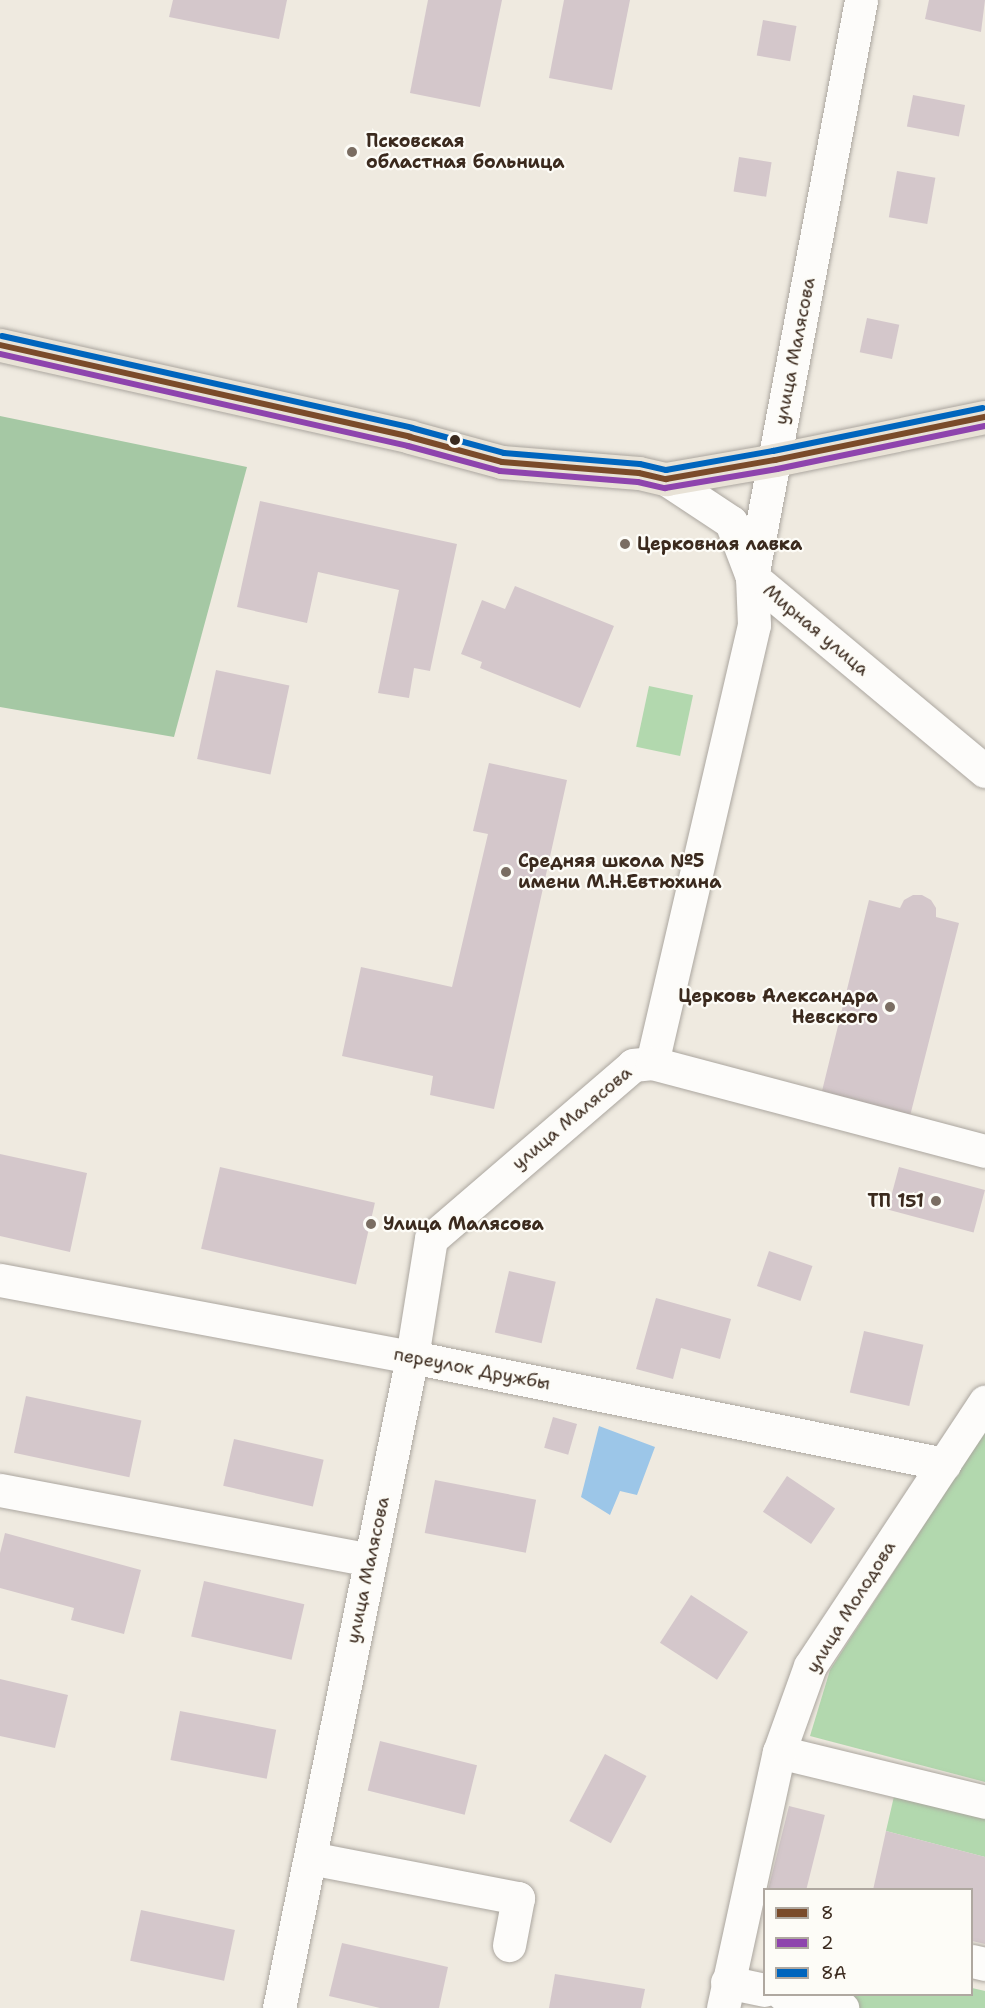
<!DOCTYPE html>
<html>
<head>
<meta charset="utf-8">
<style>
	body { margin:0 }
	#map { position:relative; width:985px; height:2008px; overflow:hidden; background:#efeae0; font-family:"Shantell Sans",sans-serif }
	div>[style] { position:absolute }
	.green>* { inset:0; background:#b2d8ae; transform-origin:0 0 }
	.forest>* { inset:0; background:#a5c8a4 }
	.water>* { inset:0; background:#9cc6e8 }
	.building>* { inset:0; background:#d4c7cb; transform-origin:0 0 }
	.roads { filter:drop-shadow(0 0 2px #aba69f) drop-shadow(0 0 2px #aba69f) }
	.minor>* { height:33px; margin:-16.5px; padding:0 16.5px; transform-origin:16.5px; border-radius:16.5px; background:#fdfcfa }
	.major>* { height:33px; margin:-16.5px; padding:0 16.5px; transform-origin:16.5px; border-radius:16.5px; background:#e8e2d6 }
	.bus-1>* { height:6px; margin:-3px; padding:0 3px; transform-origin:3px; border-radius:3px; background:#7a4b2a }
	.bus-2>* { height:6px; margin:-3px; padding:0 3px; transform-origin:3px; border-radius:3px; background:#8e44ad }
	.bus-3>* { height:6px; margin:-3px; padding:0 3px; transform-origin:3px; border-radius:3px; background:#0065bd }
	.dots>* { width:16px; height:16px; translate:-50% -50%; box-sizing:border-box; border:3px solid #fdfcf7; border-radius:50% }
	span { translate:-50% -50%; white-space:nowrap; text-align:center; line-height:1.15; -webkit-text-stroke:4.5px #fdfcf7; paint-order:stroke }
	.poi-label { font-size:18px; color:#3b2a1e; font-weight:700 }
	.left { translate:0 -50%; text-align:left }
	.right { translate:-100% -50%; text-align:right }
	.street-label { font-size:18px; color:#3b2a1e }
	.legend { position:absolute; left:763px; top:1888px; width:210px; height:108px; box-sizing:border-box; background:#fdfcf7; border:2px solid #afa8a0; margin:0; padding:8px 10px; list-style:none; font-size:18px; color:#3b2a1e }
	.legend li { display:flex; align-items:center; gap:12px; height:30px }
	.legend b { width:30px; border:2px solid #afa8a0 }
</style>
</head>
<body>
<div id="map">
	<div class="green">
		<i style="left:649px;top:686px;width:45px;height:62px;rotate:12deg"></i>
		<i style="clip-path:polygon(985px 1431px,985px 1782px,810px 1736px,830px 1670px)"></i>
		<i style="clip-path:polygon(898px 1779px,985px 1802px,985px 1857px,886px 1831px)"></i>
		<i style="clip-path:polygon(972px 1988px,985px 1991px,985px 2008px,842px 2008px,844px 1995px,972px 1994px)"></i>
	</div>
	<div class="forest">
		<i style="clip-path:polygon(0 416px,247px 467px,174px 737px,0 707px)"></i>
	</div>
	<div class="water">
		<i style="clip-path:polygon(599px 1426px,655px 1447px,637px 1495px,620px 1491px,610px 1515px,581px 1497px)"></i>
	</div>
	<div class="building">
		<i style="clip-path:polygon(173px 0,287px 0,279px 39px,169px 17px)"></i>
		<i style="clip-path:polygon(428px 0,502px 0,480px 107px,410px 93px)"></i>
		<i style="clip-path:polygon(564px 0,630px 0,612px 90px,549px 78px)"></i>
		<i style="clip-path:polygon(929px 0,985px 0,981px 32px,925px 19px)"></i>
		<i style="left:763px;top:20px;width:34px;height:36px;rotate:10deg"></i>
		<i style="left:913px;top:95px;width:53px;height:32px;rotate:11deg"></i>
		<i style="left:739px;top:157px;width:33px;height:35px;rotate:9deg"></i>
		<i style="left:897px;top:171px;width:39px;height:47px;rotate:10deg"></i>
		<i style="left:867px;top:318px;width:33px;height:35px;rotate:12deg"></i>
		<i style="clip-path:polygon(260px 501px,457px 544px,430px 671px,414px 668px,409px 698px,378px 693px,399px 590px,318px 572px,307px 623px,237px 607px)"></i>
		<i style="clip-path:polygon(515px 586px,614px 626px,580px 708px,480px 668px,482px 662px,461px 654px,482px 600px,505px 609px)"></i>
		<i style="left:216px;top:670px;width:75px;height:91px;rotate:12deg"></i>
		<i style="clip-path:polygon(489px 763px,567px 780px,494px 1109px,430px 1095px,433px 1076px,342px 1056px,361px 967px,452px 987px,488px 834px,473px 831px)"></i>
		<i style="clip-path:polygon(913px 895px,922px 895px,931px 900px,936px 908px,936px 917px,959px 923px,910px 1116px,822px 1091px,869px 900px,900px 908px,904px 900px)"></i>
		<i style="clip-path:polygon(0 1154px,87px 1173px,70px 1252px,0 1236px)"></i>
		<i style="left:220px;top:1167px;width:159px;height:84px;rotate:13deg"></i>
		<i style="left:899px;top:1167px;width:89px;height:44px;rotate:15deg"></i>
		<i style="left:769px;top:1251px;width:46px;height:37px;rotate:19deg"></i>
		<i style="left:509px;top:1271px;width:48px;height:63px;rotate:13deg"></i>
		<i style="clip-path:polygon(656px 1298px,731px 1319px,720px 1359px,681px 1348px,673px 1379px,636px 1369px)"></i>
		<i style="left:864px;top:1331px;width:61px;height:63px;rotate:13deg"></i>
		<i style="left:26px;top:1396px;width:118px;height:58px;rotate:12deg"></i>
		<i style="left:553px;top:1417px;width:25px;height:32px;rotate:16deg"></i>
		<i style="left:234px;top:1439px;width:92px;height:48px;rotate:13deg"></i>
		<i style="left:787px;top:1476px;width:58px;height:43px;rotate:34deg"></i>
		<i style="left:435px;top:1480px;width:103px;height:54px;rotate:11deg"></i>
		<i style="clip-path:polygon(5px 1533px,141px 1570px,124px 1634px,71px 1620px,74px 1608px,0 1588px,0 1553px)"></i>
		<i style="left:204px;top:1581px;width:103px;height:57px;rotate:13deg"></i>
		<i style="left:691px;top:1595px;width:68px;height:57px;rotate:33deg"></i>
		<i style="clip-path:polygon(0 1679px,68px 1695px,55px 1748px,0 1736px)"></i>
		<i style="left:180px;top:1711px;width:98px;height:50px;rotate:11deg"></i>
		<i style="left:380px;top:1741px;width:100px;height:51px;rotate:14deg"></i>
		<i style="left:605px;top:1754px;width:47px;height:76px;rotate:28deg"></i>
		<i style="left:789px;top:1806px;width:37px;height:86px;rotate:14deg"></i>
		<i style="clip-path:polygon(886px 1831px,985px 1857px,985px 1944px,972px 1941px,972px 1890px,873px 1890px)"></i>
		<i style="left:141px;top:1910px;width:96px;height:52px;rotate:12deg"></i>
		<i style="clip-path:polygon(342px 1943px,448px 1967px,439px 2008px,380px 2008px,329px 1996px)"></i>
		<i style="clip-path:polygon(555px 1974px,645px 1989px,641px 2008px,549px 2008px)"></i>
	</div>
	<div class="roads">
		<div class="minor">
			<i style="left:666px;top:479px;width:78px;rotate:33.5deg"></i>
			<i style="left:731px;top:522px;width:59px;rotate:69.1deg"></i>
			<i style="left:752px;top:577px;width:303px;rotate:39.8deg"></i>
			<i style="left:652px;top:1063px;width:450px;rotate:-76.9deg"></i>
			<i style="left:754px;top:625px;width:48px;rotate:-92.4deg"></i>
			<i style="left:752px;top:577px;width:587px;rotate:-79.3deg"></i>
			<i style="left:0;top:1280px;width:419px;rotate:10.6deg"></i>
			<i style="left:412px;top:1357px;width:543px;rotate:11.37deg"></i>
			<i style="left:0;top:1490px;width:377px;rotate:10.7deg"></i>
			<i style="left:779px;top:1752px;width:212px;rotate:13.6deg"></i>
			<i style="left:310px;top:1858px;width:212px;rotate:10.9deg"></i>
			<i style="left:518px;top:1898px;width:48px;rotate:100.8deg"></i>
			<i style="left:972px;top:1961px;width:13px;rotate:13deg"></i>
			<i style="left:727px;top:1982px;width:38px;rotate:12deg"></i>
			<i style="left:783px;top:1994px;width:61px;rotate:13.3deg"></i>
			<i style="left:279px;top:2008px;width:664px;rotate:-78.45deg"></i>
			<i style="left:412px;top:1357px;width:120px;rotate:-80.9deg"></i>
			<i style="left:431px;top:1239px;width:267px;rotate:-40.7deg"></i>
			<i style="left:633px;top:1065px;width:19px;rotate:-6deg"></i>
			<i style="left:652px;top:1063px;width:344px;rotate:14.8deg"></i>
			<i style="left:723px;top:2008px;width:262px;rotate:-77.7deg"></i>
			<i style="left:779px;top:1752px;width:91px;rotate:-70.2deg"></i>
			<i style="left:810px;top:1666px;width:317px;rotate:-56.5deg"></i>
		</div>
		<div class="major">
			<i style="left:0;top:345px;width:420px;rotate:12.6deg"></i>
			<i style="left:410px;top:437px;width:95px;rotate:15.2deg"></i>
			<i style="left:502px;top:462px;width:137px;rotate:4.6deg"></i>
			<i style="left:639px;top:473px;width:28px;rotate:13deg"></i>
			<i style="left:666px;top:479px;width:111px;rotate:-9.9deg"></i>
			<i style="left:775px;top:460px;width:214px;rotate:-11.6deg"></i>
		</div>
	</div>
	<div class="bus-1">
		<i style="left:0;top:345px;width:420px;rotate:12.6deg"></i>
		<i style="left:410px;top:437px;width:95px;rotate:15.2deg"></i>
		<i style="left:502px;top:462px;width:137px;rotate:4.6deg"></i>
		<i style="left:639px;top:473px;width:28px;rotate:13deg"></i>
		<i style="left:666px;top:479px;width:111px;rotate:-9.9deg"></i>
		<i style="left:775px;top:460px;width:214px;rotate:-11.6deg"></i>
	</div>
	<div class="bus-2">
		<i style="left:0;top:354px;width:418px;rotate:12.7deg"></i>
		<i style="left:408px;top:446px;width:95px;rotate:15.2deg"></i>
		<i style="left:500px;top:471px;width:138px;rotate:4.6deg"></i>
		<i style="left:638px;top:482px;width:28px;rotate:13deg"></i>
		<i style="left:665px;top:488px;width:114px;rotate:-9.6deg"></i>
		<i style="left:777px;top:469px;width:212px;rotate:-11.7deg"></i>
	</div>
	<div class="bus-3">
		<i style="left:2px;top:336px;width:420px;rotate:12.6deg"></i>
		<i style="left:412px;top:428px;width:95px;rotate:15.2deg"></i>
		<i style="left:504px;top:453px;width:136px;rotate:4.6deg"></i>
		<i style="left:640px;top:464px;width:27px;rotate:13deg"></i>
		<i style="left:666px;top:470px;width:109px;rotate:-10.1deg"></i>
		<i style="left:773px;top:451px;width:214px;rotate:-11.6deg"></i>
	</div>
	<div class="dots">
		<i style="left:352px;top:152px;background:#7a6d62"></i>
		<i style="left:455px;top:440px;background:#3b2a1e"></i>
		<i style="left:625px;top:544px;background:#7a6d62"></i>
		<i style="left:506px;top:872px;background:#7a6d62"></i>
		<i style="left:890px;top:1007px;background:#7a6d62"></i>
		<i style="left:936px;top:1201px;background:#7a6d62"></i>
		<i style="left:371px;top:1224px;background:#7a6d62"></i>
	</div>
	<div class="poi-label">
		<span class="left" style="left:366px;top:152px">Псковская<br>областная больница</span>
		<span class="left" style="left:637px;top:544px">Церковная лавка</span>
		<span class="left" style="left:518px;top:872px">Средняя школа №5<br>имени М.Н.Евтюхина</span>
		<span class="right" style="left:878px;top:1007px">Церковь Александра<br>Невского</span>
		<span class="right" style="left:924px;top:1201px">ТП 151</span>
		<span class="left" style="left:383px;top:1224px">Улица Малясова</span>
	</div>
	<div class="street-label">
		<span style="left:795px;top:351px;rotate:-79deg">улица Малясова</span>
		<span style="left:816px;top:630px;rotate:40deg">Мирная улица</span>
		<span style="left:572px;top:1118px;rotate:-40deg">улица Малясова</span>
		<span style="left:472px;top:1369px;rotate:11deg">переулок Дружбы</span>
		<span style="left:368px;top:1570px;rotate:-78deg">улица Малясова</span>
		<span style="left:851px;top:1607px;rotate:-58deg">улица Молодова</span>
	</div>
	<ul class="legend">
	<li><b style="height:8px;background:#7a4b2a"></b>8</li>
	<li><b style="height:8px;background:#8e44ad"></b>2</li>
	<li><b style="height:8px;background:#0065bd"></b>8А</li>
	</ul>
</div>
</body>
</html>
